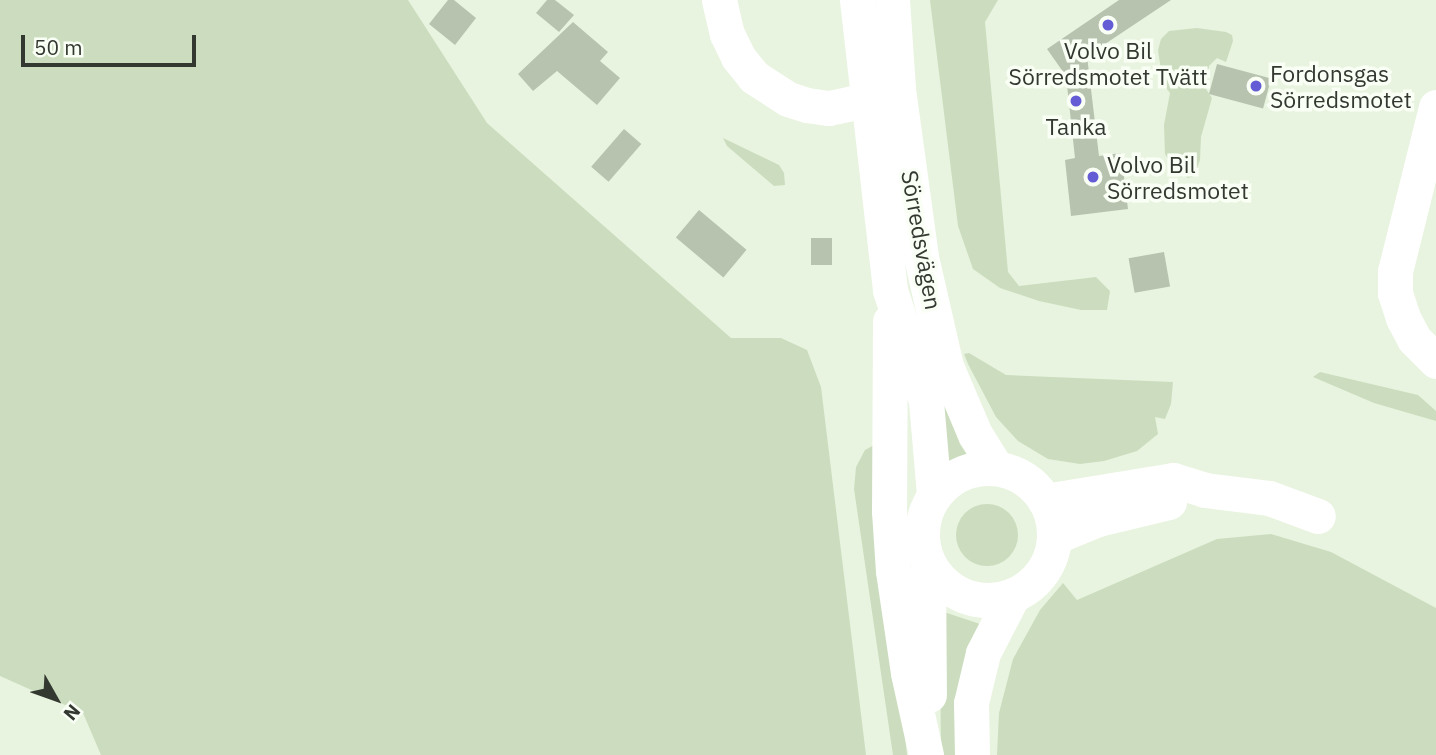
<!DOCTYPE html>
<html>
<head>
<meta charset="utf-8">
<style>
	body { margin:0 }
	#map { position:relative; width:1436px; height:755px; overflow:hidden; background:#e8f4df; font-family:"IBM Plex Sans",sans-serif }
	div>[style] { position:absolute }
	.green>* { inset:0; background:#cbddbe }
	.round { border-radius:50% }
	.building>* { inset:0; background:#b7c3ae; transform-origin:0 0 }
	.minor>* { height:35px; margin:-17.5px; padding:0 17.5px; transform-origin:17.5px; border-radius:17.5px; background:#fff }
	.minor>.ring { margin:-17.5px; padding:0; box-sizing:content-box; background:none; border:35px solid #fff; border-radius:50% }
	.dots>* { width:19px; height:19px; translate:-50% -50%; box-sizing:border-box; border:4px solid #fafff6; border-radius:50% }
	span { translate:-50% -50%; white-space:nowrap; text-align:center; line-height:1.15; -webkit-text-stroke:7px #fafff6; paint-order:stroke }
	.poi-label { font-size:23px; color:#333830 }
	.left { translate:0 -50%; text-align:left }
	.street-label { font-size:23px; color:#333830 }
	.north { position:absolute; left:21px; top:664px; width:70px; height:70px; -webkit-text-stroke:5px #fafff6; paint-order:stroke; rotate:130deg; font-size:19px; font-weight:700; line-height:28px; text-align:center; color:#333830 }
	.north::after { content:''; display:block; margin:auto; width:24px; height:32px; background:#333830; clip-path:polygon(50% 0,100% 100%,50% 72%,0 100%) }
	.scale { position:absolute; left:21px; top:35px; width:175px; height:32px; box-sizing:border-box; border:4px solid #333830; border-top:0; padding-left:9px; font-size:21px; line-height:24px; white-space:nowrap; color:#333830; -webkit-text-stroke:5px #fafff6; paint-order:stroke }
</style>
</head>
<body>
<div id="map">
	<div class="green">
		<i style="clip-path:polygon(0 0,408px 0,487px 123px,731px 338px,781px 338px,807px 350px,821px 387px,866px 755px,101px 755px,83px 713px,0 676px)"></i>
		<i style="clip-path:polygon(930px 0,998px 0,985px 22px,1008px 272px,1019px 286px,1096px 277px,1110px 291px,1107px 310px,1081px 310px,1039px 301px,1000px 288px,973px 269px,958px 226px)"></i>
		<i style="clip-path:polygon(1197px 28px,1226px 32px,1232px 35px,1233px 41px,1226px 62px,1217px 58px,1209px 66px,1206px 89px,1212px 98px,1201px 137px,1200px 160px,1194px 176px,1188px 178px,1174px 168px,1165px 154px,1164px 125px,1170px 93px,1163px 84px,1158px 50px,1161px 39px,1169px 31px)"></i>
		<i style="clip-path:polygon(723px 138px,779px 165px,784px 173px,785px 185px,774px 186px,727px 146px)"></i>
		<i style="clip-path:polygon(969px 353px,1006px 375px,1173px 382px,1171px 404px,1165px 419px,1155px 417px,1158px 434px,1137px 451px,1104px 461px,1080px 464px,1048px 459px,1018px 441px,996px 417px,968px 364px,964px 354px)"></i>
		<i style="clip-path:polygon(1320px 372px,1418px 395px,1436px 411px,1436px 421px,1374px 403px,1313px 377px)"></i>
		<i style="clip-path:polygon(945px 407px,960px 444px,974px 466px,951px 475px,939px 410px)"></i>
		<i style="clip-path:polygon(876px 444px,902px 706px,907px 755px,893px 755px,854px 489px,856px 467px,865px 450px)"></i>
		<i class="round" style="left:956px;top:504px;width:62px;height:62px"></i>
		<i style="clip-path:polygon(1271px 534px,1331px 552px,1436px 608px,1436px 755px,997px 755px,999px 713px,1013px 659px,1040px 610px,1063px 583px,1077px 600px,1217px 539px)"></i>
		<i style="clip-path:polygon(944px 612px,980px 624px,964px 755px,941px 755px,940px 646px)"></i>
	</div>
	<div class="building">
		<i style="clip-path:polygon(448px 0,454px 0,476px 18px,455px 45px,429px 24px)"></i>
		<i style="clip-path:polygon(547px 0,555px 0,574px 15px,559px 32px,536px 13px)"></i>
		<i style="clip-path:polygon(1119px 0,1171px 0,1087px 56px,1099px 156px,1121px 153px,1128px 209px,1071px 216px,1065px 160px,1075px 158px,1066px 76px,1047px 49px)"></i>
		<i style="clip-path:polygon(573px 22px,608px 52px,600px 61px,620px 78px,597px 105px,557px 71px,533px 91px,518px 74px)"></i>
		<i style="left:1217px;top:64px;width:56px;height:31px;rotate:15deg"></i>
		<i style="left:624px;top:129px;width:23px;height:50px;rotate:41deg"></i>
		<i style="left:699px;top:210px;width:62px;height:36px;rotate:40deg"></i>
		<i style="left:811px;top:238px;width:21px;height:27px"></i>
		<i style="left:1164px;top:252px;width:35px;height:36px;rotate:80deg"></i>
	</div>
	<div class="minor">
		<i style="left:719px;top:0;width:35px;rotate:77deg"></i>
		<i style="left:727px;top:34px;width:25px;rotate:64deg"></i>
		<i style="left:738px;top:57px;width:26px;rotate:51deg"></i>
		<i style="left:754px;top:77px;width:40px;rotate:32.9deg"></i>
		<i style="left:788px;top:99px;width:20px;rotate:18deg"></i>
		<i style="left:807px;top:105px;width:22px;rotate:8deg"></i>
		<i style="left:829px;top:108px;width:39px;rotate:-12deg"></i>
		<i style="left:857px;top:0;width:292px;rotate:83.5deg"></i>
		<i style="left:890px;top:290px;width:117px;rotate:72deg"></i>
		<i style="left:926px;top:401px;width:94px;rotate:85.1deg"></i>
		<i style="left:892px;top:0;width:89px;rotate:86.1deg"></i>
		<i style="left:898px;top:89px;width:170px;rotate:82.2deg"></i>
		<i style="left:921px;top:257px;width:112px;rotate:77.1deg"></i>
		<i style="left:946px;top:366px;width:74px;rotate:66.9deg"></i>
		<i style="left:975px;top:434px;width:40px;rotate:58deg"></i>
		<i style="left:1436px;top:107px;width:169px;rotate:104deg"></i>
		<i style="left:1395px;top:271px;width:22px;rotate:90deg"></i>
		<i style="left:1395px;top:293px;width:26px;rotate:72deg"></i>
		<i style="left:1403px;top:318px;width:24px;rotate:62deg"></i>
		<i style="left:1414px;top:339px;width:31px;rotate:45deg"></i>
		<i style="left:890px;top:321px;width:190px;rotate:90.3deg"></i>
		<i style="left:889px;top:511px;width:60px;rotate:86.2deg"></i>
		<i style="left:893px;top:571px;width:103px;rotate:81.6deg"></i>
		<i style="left:908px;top:673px;width:84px;rotate:77.6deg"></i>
		<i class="ring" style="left:922px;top:468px;width:97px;height:97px"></i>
		<i style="left:1045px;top:501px;width:130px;rotate:-9.3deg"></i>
		<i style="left:1173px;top:480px;width:34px;rotate:17deg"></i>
		<i style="left:1205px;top:490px;width:64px;rotate:7.1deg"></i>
		<i style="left:1269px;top:498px;width:52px;rotate:20.2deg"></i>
		<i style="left:1054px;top:537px;width:48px;rotate:-22.2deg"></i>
		<i style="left:1098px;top:519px;width:73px;rotate:-13.5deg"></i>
		<i style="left:928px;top:562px;width:133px;rotate:89.6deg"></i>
		<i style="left:972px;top:755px;width:52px;rotate:-91.1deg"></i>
		<i style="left:971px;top:703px;width:51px;rotate:-76.5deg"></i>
		<i style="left:983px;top:653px;width:65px;rotate:-62.7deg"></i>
	</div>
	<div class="dots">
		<i style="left:1108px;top:25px;background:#645cd5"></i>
		<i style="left:1256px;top:86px;background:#645cd5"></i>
		<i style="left:1076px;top:101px;background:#645cd5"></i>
		<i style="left:1093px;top:177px;background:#645cd5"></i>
	</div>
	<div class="poi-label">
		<span style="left:1108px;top:63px">Volvo Bil<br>Sörredsmotet Tvätt</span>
		<span class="left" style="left:1270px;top:86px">Fordonsgas<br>Sörredsmotet</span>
		<span style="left:1076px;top:126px">Tanka</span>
		<span class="left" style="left:1107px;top:177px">Volvo Bil<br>Sörredsmotet</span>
	</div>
	<div class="street-label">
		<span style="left:922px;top:240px;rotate:80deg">Sörredsvägen</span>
	</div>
	<div class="north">N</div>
	<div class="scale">50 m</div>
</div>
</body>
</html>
